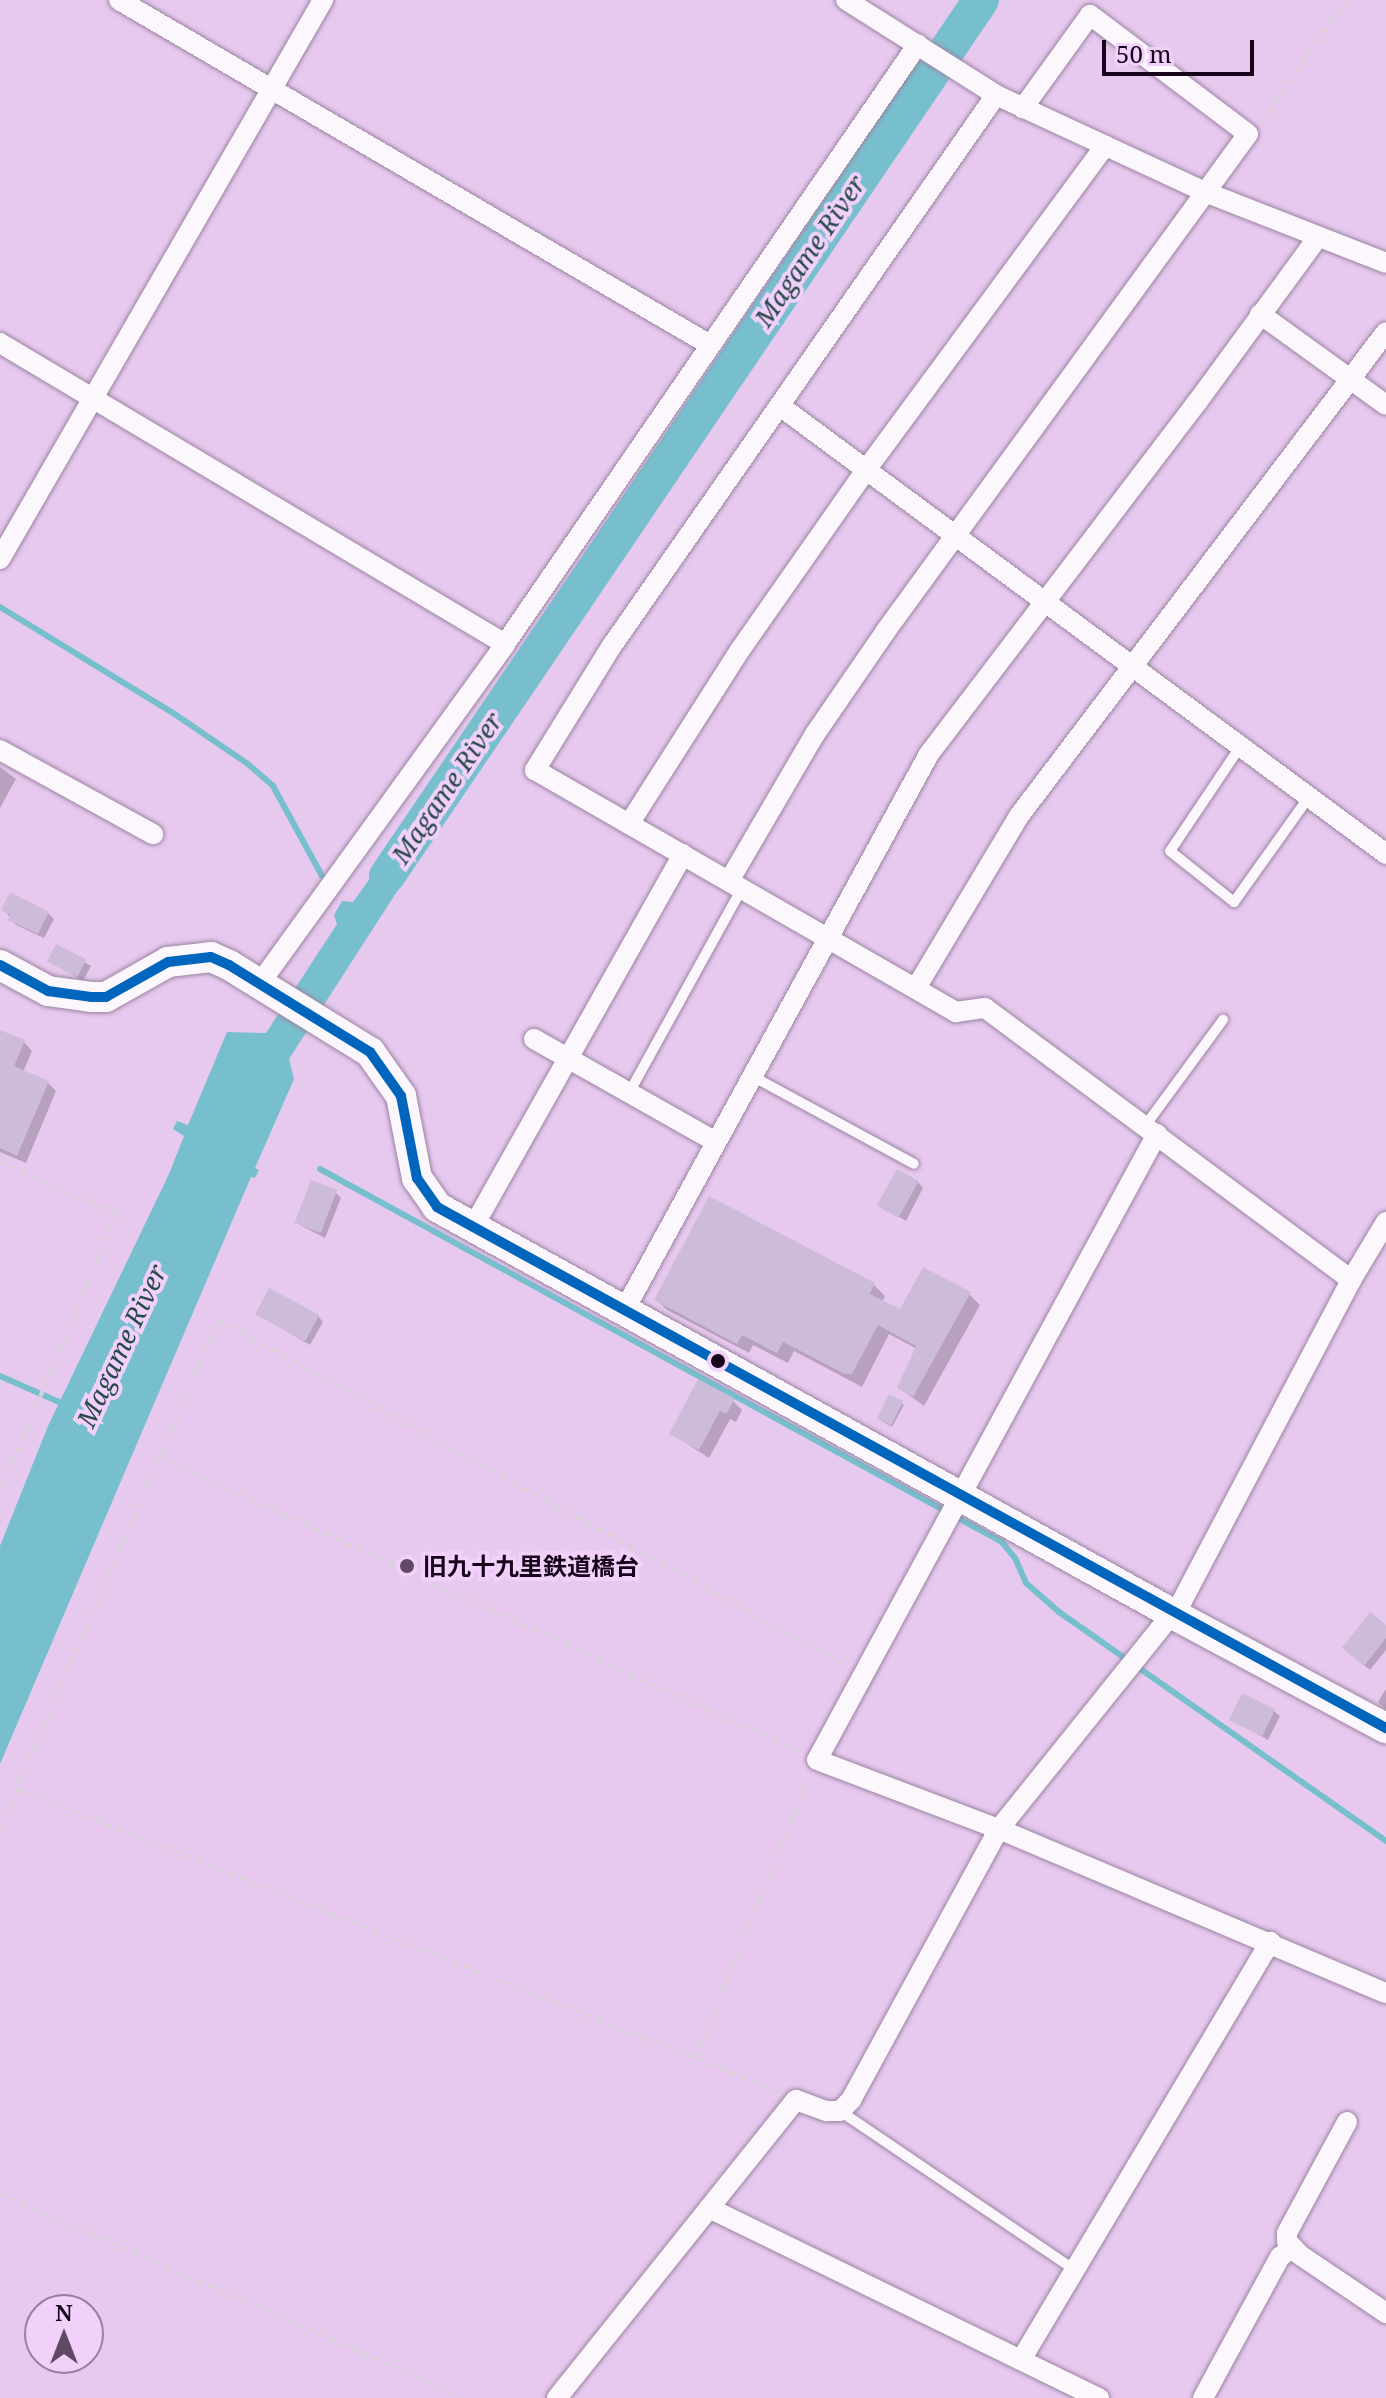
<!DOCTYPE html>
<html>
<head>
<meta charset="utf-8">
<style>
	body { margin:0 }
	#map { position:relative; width:1386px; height:2398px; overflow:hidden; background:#e7c9ef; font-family:"Noto Serif","Noto Sans JP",serif }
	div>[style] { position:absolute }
	.water>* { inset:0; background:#78bfce }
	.shadow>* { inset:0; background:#0003; transform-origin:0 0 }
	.stream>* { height:6px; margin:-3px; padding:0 3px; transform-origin:3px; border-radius:3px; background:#78bfce }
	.river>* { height:36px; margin:-18px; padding:0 18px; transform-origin:18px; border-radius:18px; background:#78bfce }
	.building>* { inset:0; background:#cdbbda; transform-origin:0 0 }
	.path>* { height:4px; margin-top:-2px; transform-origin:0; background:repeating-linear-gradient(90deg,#d9d0db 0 6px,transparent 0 12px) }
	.roads { filter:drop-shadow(0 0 2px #9b84a1) drop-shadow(0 0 2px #9b84a1) }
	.service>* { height:10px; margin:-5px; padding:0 5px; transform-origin:5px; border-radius:5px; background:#fbf7fd }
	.minor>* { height:20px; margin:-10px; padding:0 10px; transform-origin:10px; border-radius:10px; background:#fbf7fd }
	.primary>* { height:30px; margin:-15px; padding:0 15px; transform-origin:15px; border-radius:15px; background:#fbf7fd }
	.bus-1>* { height:10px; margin:-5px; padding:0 5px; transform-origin:5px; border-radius:5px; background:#0065bd }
	.dots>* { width:22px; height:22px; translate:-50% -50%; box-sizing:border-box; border:4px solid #f1d0fa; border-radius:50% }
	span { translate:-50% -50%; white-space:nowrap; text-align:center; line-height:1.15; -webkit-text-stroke:8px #f1d0fa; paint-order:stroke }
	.poi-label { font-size:24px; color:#16041b; font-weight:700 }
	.left { translate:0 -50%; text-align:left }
	.water-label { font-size:26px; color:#284a4c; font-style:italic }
	.north { position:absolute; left:24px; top:2294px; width:80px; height:80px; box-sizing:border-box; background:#f1d0fa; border:2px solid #997ea1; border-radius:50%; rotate:0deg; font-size:22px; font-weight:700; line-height:32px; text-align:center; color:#16041b }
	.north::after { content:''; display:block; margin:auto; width:28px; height:36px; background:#5f4965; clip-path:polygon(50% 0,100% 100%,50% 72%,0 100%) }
	.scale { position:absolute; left:1102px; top:40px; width:152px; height:36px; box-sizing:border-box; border:4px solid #16041b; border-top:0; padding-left:10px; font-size:24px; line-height:28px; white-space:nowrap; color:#16041b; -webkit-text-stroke:6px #f1d0fa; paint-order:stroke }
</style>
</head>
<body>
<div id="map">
	<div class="water">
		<i style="clip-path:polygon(404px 831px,425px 848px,289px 1059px,294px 1079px,255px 1168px,259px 1170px,255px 1178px,251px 1177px,0 1764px,0 1546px,48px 1426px,169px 1174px,184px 1136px,173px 1129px,177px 1121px,188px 1125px,227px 1032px,266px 1033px,337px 924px,334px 915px,342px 901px,353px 902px)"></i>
	</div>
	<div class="shadow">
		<i style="clip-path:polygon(0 767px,16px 779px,0 808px)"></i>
		<i style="clip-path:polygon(4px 910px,48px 913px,54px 919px,44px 938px,16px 925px)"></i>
		<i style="left:57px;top:947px;width:39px;height:17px;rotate:29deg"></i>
		<i style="clip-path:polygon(0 1032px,24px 1042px,32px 1051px,23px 1072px,47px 1082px,56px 1091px,26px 1163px,0 1152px)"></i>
		<i style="clip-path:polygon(918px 1182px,923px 1188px,906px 1221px,880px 1205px)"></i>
		<i style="clip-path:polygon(335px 1192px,341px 1198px,325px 1238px,296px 1223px)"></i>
		<i style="clip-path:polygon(710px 1199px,874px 1285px,885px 1296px,882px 1302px,901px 1312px,969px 1294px,980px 1305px,924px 1406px,899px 1388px,917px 1349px,889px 1334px,862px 1387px,794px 1351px,788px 1363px,753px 1345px,749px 1353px,667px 1310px,656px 1299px)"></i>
		<i style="clip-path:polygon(257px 1314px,318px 1316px,323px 1322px,310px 1345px)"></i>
		<i style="clip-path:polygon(733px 1401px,742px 1410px,736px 1422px,730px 1419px,709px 1458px,672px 1434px)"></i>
		<i style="clip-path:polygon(901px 1403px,904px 1405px,892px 1427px,880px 1420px)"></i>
		<i style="clip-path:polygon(1386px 1628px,1386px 1650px,1370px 1670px,1350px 1654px)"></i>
		<i style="clip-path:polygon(1386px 1689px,1386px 1710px,1378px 1702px)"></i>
		<i style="clip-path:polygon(1274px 1711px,1280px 1716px,1268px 1740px,1231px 1719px)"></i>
	</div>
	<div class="stream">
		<i style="left:0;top:607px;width:206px;rotate:31.5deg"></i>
		<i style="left:176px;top:715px;width:87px;rotate:34.2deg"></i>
		<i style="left:248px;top:764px;width:33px;rotate:41deg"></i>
		<i style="left:273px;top:786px;width:102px;rotate:61.4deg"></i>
		<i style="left:320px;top:1169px;width:777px;rotate:28.68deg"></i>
		<i style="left:1002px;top:1542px;width:21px;rotate:51deg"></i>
		<i style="left:1015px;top:1558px;width:27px;rotate:66deg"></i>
		<i style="left:1026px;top:1583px;width:44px;rotate:41.3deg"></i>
		<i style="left:1059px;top:1612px;width:399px;rotate:35deg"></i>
		<i style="left:0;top:1376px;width:72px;rotate:23.7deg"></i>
	</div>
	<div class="river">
		<i style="left:387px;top:876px;width:1058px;rotate:-55.86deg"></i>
	</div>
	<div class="building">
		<i style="clip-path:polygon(10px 892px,49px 912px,38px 934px,8px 920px,10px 915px,1px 910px)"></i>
		<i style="left:56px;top:944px;width:34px;height:20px;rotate:27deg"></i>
		<i style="clip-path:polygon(0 1030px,25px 1040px,14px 1066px,49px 1081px,17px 1156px,0 1148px)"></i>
		<i style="left:897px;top:1169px;width:25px;height:42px;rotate:29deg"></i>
		<i style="left:311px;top:1180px;width:28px;height:46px;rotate:21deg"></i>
		<i style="clip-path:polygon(709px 1196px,875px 1283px,870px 1294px,900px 1309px,923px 1267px,971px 1292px,913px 1397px,897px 1388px,916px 1346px,878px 1325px,852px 1374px,845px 1374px,783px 1342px,777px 1353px,742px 1335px,737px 1344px,654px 1300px)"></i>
		<i style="left:269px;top:1288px;width:57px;height:30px;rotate:28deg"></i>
		<i style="clip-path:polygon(698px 1379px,735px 1399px,726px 1414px,720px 1411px,699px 1450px,669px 1434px)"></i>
		<i style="left:889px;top:1394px;width:16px;height:27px;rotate:27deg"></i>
		<i style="clip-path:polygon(1370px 1612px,1386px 1625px,1386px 1638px,1364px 1666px,1342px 1648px)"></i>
		<i style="left:1242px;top:1693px;width:37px;height:30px;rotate:26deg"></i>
	</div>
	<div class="path">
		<i style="left:1262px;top:123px;width:149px;rotate:-55.7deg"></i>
		<i style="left:0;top:1162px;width:128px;rotate:24deg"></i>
		<i style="left:117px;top:1214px;width:303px;rotate:112.8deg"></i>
		<i style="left:161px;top:1458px;width:706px;rotate:24.71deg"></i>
		<i style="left:17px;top:1789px;width:821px;rotate:21.66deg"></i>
		<i style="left:0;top:1828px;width:553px;rotate:-66.77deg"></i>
		<i style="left:218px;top:1320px;width:717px;rotate:28.78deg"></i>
		<i style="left:695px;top:2058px;width:301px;rotate:-67.8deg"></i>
		<i style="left:0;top:2194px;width:508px;rotate:23.69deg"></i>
	</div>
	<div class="roads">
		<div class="service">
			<i style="left:1240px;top:747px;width:125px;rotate:123.9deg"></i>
			<i style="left:1170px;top:851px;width:82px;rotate:38.6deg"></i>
			<i style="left:1234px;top:902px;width:129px;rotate:-54.5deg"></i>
			<i style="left:752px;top:1076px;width:184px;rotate:28.5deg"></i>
			<i style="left:629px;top:1093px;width:234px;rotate:-61.1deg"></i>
			<i style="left:1145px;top:1126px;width:132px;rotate:-53.7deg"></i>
			<i style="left:840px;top:2111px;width:284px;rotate:34.1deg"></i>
		</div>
		<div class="minor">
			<i style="left:119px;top:0;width:684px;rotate:30.27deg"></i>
			<i style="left:846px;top:0;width:178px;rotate:32.3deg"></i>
			<i style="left:996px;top:95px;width:230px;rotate:24.9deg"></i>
			<i style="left:1205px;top:192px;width:194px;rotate:21.4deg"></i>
			<i style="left:996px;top:95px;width:673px;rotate:124.89deg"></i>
			<i style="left:611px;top:647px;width:145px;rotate:121.7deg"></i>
			<i style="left:535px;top:770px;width:486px;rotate:29.9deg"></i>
			<i style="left:956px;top:1012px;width:29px;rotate:-8deg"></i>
			<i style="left:985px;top:1008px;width:456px;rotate:36.6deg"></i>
			<i style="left:1260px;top:314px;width:155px;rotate:35.8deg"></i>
			<i style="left:0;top:343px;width:588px;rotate:30.8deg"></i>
			<i style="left:780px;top:406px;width:754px;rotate:36.47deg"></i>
			<i style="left:0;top:559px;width:646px;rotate:-59.98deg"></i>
			<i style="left:0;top:750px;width:175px;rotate:28.8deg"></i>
			<i style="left:629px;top:824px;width:206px;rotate:-57.5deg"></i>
			<i style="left:740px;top:650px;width:220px;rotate:-55deg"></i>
			<i style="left:866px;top:470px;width:403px;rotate:-53.6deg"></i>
			<i style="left:729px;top:881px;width:170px;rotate:-59.7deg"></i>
			<i style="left:815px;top:734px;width:124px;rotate:-55.5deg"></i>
			<i style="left:885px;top:632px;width:616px;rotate:-53.91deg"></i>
			<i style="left:1248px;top:134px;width:198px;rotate:-143deg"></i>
			<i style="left:1090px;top:15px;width:115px;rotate:125.8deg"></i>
			<i style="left:260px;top:983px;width:418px;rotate:-54.1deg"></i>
			<i style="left:505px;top:644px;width:728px;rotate:-55.46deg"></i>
			<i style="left:916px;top:988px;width:200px;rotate:-59.1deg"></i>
			<i style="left:1019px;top:816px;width:607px;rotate:-52.83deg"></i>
			<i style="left:534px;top:1039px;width:209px;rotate:29.5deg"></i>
			<i style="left:1157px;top:1134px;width:712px;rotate:118.51deg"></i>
			<i style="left:817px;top:1760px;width:195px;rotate:20.8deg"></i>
			<i style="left:999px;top:1829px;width:420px;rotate:23deg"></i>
			<i style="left:473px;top:1227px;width:428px;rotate:-60.6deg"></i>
			<i style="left:625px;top:1309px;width:633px;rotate:-61.29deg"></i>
			<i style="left:929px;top:754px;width:444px;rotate:-52.7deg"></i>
			<i style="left:1198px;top:401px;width:203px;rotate:-53.8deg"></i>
			<i style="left:1347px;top:2122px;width:126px;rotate:118.4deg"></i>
			<i style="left:1287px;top:2233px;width:8px;rotate:90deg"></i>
			<i style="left:1287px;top:2241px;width:19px;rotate:47deg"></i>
			<i style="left:1300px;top:2255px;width:104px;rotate:34deg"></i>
			<i style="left:709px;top:2208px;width:434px;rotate:26deg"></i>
			<i style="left:1021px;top:2360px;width:487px;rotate:-59.2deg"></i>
			<i style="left:557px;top:2398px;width:382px;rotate:-51.3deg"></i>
			<i style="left:796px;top:2100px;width:33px;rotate:20deg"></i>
			<i style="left:827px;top:2111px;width:13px"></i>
			<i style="left:840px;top:2111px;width:16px;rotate:-45deg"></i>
			<i style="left:851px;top:2100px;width:309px;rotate:-61.4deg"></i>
			<i style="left:999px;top:1829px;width:292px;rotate:-51.2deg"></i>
			<i style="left:1182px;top:1601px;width:363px;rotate:-62.2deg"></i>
			<i style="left:1351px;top:1280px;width:68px;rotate:-58.9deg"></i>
			<i style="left:1203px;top:2398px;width:161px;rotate:-61.4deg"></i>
			<i style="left:1280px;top:2257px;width:15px;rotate:-37deg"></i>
		</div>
		<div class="primary">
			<i style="left:0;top:965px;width:55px;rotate:28.4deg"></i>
			<i style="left:48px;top:991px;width:43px;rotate:7.9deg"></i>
			<i style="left:91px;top:997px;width:15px"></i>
			<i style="left:106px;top:997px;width:71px;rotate:-29.4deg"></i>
			<i style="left:168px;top:962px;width:43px;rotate:-6.6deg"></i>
			<i style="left:211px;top:957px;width:20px;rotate:24deg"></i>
			<i style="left:229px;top:965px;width:166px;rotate:31.7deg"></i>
			<i style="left:370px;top:1052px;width:54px;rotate:54.8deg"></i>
			<i style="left:401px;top:1096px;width:84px;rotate:79deg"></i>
			<i style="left:417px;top:1178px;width:35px;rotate:55deg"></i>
			<i style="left:437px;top:1207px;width:841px;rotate:28.94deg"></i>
			<i style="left:1173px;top:1614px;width:242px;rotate:28.2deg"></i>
		</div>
	</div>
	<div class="bus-1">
		<i style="left:0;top:965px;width:55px;rotate:28.4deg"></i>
		<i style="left:48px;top:991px;width:43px;rotate:7.9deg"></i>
		<i style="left:91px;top:997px;width:15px"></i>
		<i style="left:106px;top:997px;width:71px;rotate:-29.4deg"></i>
		<i style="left:168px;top:962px;width:43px;rotate:-6.6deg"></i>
		<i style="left:211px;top:957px;width:20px;rotate:24deg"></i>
		<i style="left:229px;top:965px;width:166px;rotate:31.7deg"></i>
		<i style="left:370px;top:1052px;width:54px;rotate:54.8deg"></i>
		<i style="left:401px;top:1096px;width:84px;rotate:79deg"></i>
		<i style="left:417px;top:1178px;width:35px;rotate:55deg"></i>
		<i style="left:437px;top:1207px;width:1083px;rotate:28.77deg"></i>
	</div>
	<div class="dots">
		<i style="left:718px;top:1361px;background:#16041b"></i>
		<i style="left:407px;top:1566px;background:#5f4965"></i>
	</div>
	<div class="poi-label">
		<span class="left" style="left:423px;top:1566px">旧九十九里鉄道橋台</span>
	</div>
	<div class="water-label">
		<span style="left:810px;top:251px;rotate:-56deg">Magame River</span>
		<span style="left:447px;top:788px;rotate:-56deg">Magame River</span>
		<span style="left:122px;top:1346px;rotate:-65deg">Magame River</span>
	</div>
	<div class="north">N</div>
	<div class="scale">50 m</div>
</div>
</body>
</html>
